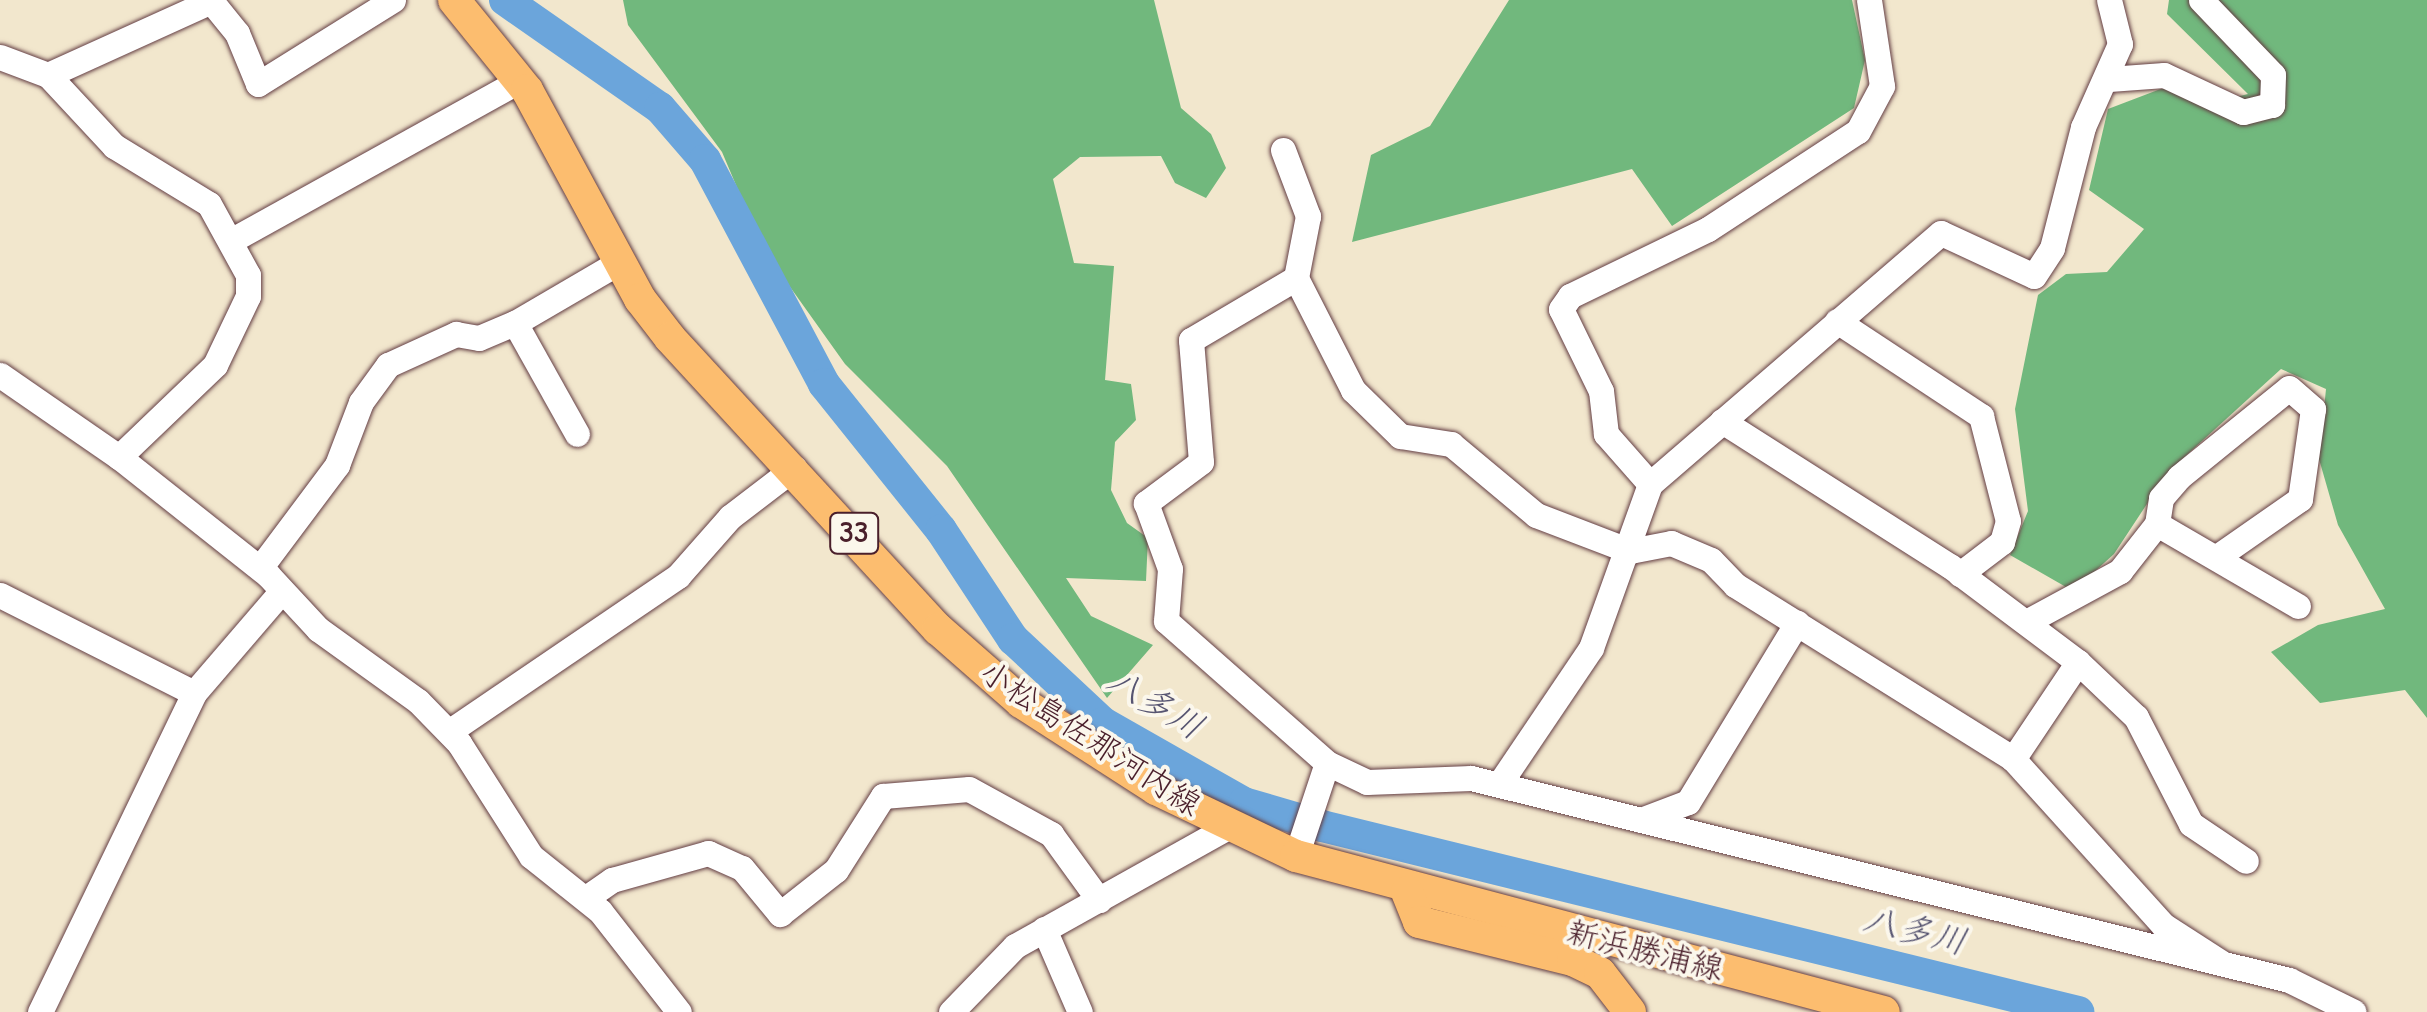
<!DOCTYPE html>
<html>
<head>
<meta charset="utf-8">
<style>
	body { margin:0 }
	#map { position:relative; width:2427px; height:1012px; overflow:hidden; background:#f2e7cd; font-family:"Comic Neue","Klee One",sans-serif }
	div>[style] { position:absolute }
	.forest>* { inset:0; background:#71b87d }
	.river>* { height:32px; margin:-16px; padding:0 16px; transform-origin:16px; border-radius:16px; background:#6ba5db }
	.roads { filter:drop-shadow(0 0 2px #633d43) drop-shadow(0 0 2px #633d43) }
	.minor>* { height:25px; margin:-12.5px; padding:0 12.5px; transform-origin:12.5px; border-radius:12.5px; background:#fff }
	.major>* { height:32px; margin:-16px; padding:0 16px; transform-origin:16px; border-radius:16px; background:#fcbd6f }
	span { translate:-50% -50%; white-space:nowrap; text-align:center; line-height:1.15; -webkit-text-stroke:8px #fbf7ec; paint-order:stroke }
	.shield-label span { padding:2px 8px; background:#fbf7ec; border:2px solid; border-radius:8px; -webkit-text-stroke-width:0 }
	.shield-label { font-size:30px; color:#4a1f2b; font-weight:700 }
	.street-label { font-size:32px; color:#4a1f2b }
	.water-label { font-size:35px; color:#575571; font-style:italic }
</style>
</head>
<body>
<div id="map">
	<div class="forest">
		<i style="clip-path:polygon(623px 0,1154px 0,1181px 108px,1211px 134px,1226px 168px,1206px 198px,1175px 183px,1161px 156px,1080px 157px,1053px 179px,1074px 263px,1114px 266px,1105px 380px,1131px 384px,1136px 420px,1115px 442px,1111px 490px,1127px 523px,1148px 538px,1146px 581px,1066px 578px,1091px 616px,1153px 645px,1107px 698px,947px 466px,845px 364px,763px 249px,722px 152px,628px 25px)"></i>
		<i style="clip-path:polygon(1509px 0,1852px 0,1865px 60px,1854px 108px,1672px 226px,1632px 169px,1352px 242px,1371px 155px,1430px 126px)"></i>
		<i style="clip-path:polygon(2169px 0,2427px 0,2427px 718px,2405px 690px,2320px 703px,2271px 652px,2318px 625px,2385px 609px,2338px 525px,2319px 459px,2326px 389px,2281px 369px,2168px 472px,2114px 554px,2073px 591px,2010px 555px,2028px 511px,2015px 409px,2038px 295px,2066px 274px,2107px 272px,2144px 229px,2089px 190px,2108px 109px,2171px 85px,2200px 106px,2248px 94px,2167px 14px)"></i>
	</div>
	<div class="river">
		<i style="left:505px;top:0;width:189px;rotate:34.9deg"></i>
		<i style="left:660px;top:108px;width:69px;rotate:49.1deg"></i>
		<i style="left:705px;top:160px;width:254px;rotate:62deg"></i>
		<i style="left:824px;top:384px;width:187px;rotate:51.3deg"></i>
		<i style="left:941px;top:530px;width:131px;rotate:56.6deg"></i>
		<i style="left:1013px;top:639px;width:123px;rotate:43deg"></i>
		<i style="left:1103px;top:723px;width:162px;rotate:29.6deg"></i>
		<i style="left:1244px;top:803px;width:81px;rotate:16.4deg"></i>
		<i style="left:1322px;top:826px;width:779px;rotate:13.82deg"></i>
	</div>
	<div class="roads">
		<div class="minor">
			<i style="left:0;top:57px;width:51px;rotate:20.6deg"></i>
			<i style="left:48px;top:75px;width:97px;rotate:47.1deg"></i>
			<i style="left:114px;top:146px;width:111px;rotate:31.4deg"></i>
			<i style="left:209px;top:204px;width:81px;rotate:61.2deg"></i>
			<i style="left:248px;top:275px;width:21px;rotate:90deg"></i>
			<i style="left:248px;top:296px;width:76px;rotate:115.6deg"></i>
			<i style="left:215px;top:365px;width:133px;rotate:136.2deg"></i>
			<i style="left:48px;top:75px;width:179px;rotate:-24.4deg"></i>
			<i style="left:211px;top:1px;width:41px;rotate:50.9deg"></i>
			<i style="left:237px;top:33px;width:55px;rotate:67.6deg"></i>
			<i style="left:258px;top:84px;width:159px;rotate:-31.9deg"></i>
			<i style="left:2109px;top:79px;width:55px;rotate:-4.2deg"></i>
			<i style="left:2164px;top:75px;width:87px;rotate:25.1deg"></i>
			<i style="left:2243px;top:112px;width:30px;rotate:-14deg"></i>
			<i style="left:2272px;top:105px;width:30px;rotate:-88deg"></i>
			<i style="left:2273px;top:75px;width:104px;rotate:-133.8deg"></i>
			<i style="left:1283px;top:150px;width:71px;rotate:69.3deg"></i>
			<i style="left:1308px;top:216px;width:63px;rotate:101deg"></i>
			<i style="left:1296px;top:278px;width:122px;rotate:149.4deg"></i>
			<i style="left:1191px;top:340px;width:122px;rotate:85.3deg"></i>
			<i style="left:1201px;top:462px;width:69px;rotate:143.3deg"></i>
			<i style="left:1146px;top:503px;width:70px;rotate:70deg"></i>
			<i style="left:1170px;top:569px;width:52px;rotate:94.4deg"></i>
			<i style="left:1166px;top:621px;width:215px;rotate:41.4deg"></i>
			<i style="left:232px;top:240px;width:328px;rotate:-29deg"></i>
			<i style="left:1296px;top:278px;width:126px;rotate:63deg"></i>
			<i style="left:1353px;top:390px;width:66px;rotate:44.4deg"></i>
			<i style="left:1400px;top:436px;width:52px;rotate:8.9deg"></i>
			<i style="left:1451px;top:444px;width:111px;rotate:39.9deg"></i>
			<i style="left:1536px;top:515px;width:101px;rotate:21deg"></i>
			<i style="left:1630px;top:551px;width:42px;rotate:-11deg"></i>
			<i style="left:1671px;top:543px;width:43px;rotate:23deg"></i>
			<i style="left:1711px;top:560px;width:35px;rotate:46deg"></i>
			<i style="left:1735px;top:585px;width:328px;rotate:32deg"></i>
			<i style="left:2013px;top:759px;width:224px;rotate:47.9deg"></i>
			<i style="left:2163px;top:925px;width:70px;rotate:32.8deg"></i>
			<i style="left:1837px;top:321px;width:173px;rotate:33.4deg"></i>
			<i style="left:1981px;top:416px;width:108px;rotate:75.6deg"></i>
			<i style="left:2008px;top:521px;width:22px;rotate:106deg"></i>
			<i style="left:2002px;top:542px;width:53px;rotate:142.7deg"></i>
			<i style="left:515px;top:323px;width:127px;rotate:60.8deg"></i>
			<i style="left:0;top:375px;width:145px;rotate:34.6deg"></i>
			<i style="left:119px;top:457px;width:190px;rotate:38.4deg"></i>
			<i style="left:268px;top:575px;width:74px;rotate:47.2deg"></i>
			<i style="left:318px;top:629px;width:123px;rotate:35.8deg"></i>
			<i style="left:418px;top:701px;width:59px;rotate:45.7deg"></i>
			<i style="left:459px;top:743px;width:134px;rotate:57.5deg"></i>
			<i style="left:531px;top:856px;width:88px;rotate:38.6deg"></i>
			<i style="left:600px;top:911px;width:128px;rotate:52deg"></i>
			<i style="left:1722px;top:421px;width:270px;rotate:32.5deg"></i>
			<i style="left:1950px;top:566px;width:160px;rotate:36.9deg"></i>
			<i style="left:2078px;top:662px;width:117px;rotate:123.8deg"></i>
			<i style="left:1650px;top:484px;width:384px;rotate:-40.8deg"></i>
			<i style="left:1941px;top:233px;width:102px;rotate:24.8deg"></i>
			<i style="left:2034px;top:276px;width:33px;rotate:-57deg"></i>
			<i style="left:2052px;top:248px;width:125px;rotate:-75.6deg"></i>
			<i style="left:2083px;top:127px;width:91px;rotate:-66deg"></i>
			<i style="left:2120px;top:44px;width:45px;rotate:-104deg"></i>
			<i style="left:2157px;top:524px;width:26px;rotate:-81deg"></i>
			<i style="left:2161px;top:498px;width:28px;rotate:-49deg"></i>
			<i style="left:2179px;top:477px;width:141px;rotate:-39deg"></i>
			<i style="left:2289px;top:388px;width:32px;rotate:41deg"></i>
			<i style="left:2313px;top:409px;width:91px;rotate:98.2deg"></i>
			<i style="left:2300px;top:499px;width:101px;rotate:145.1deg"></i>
			<i style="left:260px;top:568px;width:129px;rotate:-53.2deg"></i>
			<i style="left:337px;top:465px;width:67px;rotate:-69.1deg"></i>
			<i style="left:361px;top:402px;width:46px;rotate:-53.9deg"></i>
			<i style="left:388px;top:365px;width:75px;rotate:-24.5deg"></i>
			<i style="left:456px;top:334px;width:23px;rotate:10deg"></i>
			<i style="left:479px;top:338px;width:39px;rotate:-23deg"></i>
			<i style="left:515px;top:323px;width:123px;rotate:-30.3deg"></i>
			<i style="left:0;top:595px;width:217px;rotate:26.8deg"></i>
			<i style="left:2028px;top:621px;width:105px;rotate:-28.5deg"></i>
			<i style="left:2120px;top:571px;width:60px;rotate:-51.8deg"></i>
			<i style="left:2157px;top:524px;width:163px;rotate:30.2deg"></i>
			<i style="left:2078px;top:662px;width:80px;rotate:43.5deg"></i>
			<i style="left:2136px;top:717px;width:120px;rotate:62.8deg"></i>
			<i style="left:2191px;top:824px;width:66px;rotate:33.9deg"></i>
			<i style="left:450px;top:731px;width:276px;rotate:-34.2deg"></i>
			<i style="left:678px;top:576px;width:79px;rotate:-48.6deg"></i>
			<i style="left:730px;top:517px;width:81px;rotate:-37.4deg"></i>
			<i style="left:1500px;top:783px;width:163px;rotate:-56deg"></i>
			<i style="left:1591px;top:648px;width:174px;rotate:-70.2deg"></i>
			<i style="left:1650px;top:484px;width:67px;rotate:-131.3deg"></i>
			<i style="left:1606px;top:434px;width:43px;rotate:-96.6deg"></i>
			<i style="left:1601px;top:391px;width:91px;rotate:-116deg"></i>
			<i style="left:1561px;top:309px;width:16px;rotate:-55deg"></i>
			<i style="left:1570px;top:296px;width:153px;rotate:-25.9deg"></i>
			<i style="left:1708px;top:229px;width:179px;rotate:-33.2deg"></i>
			<i style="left:1858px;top:131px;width:51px;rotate:-61.9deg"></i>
			<i style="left:1882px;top:86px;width:87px;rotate:-98.6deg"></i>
			<i style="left:1641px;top:820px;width:50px;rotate:-21deg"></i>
			<i style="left:1688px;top:802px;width:210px;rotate:-58.7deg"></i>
			<i style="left:1296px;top:856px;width:98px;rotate:-71.6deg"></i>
			<i style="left:1327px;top:763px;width:44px;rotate:25.4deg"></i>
			<i style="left:1367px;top:782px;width:104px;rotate:-2.2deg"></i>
			<i style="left:1471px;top:778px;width:843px;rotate:13.87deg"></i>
			<i style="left:2289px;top:980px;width:72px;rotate:26.2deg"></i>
			<i style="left:586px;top:898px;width:32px;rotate:-35deg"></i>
			<i style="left:612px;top:880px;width:100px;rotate:-15.7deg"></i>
			<i style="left:708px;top:853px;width:37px;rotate:24deg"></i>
			<i style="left:742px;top:868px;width:60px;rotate:50.4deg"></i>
			<i style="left:780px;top:914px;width:71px;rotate:-38.2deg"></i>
			<i style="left:836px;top:870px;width:88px;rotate:-57.6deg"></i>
			<i style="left:883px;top:796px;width:86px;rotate:-4.7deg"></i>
			<i style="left:969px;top:789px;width:94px;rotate:28.8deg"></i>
			<i style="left:1051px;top:834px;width:82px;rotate:54deg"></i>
			<i style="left:1044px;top:929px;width:90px;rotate:66.6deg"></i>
			<i style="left:40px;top:1012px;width:354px;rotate:-64.2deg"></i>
			<i style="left:194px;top:693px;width:133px;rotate:-49.3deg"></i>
			<i style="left:951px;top:1012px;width:92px;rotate:-45.9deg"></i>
			<i style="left:1015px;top:946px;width:244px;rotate:-29.2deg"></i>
		</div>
		<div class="major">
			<i style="left:454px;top:0;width:116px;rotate:51deg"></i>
			<i style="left:527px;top:90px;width:238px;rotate:61.6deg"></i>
			<i style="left:640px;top:299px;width:49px;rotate:52.4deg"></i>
			<i style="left:670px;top:338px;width:396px;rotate:47.4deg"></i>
			<i style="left:938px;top:629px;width:111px;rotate:41.3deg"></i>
			<i style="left:1021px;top:702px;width:161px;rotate:32.8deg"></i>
			<i style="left:1156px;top:789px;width:155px;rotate:25.6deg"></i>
			<i style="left:1296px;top:856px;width:608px;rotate:14.86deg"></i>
			<i style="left:1407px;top:892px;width:32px;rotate:68deg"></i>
			<i style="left:1419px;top:922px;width:159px;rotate:13.9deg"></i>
			<i style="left:1573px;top:960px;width:30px;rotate:26deg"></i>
			<i style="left:1600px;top:973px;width:49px;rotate:52.4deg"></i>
		</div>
	</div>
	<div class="shield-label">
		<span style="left:854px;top:533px">33</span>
	</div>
	<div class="street-label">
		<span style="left:1090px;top:739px;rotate:33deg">小松島佐那河内線</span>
		<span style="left:1645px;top:951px;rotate:14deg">新浜勝浦線</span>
	</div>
	<div class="water-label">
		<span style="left:1155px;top:704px;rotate:31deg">八多川</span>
		<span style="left:1915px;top:931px;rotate:14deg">八多川</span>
	</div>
</div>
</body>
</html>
